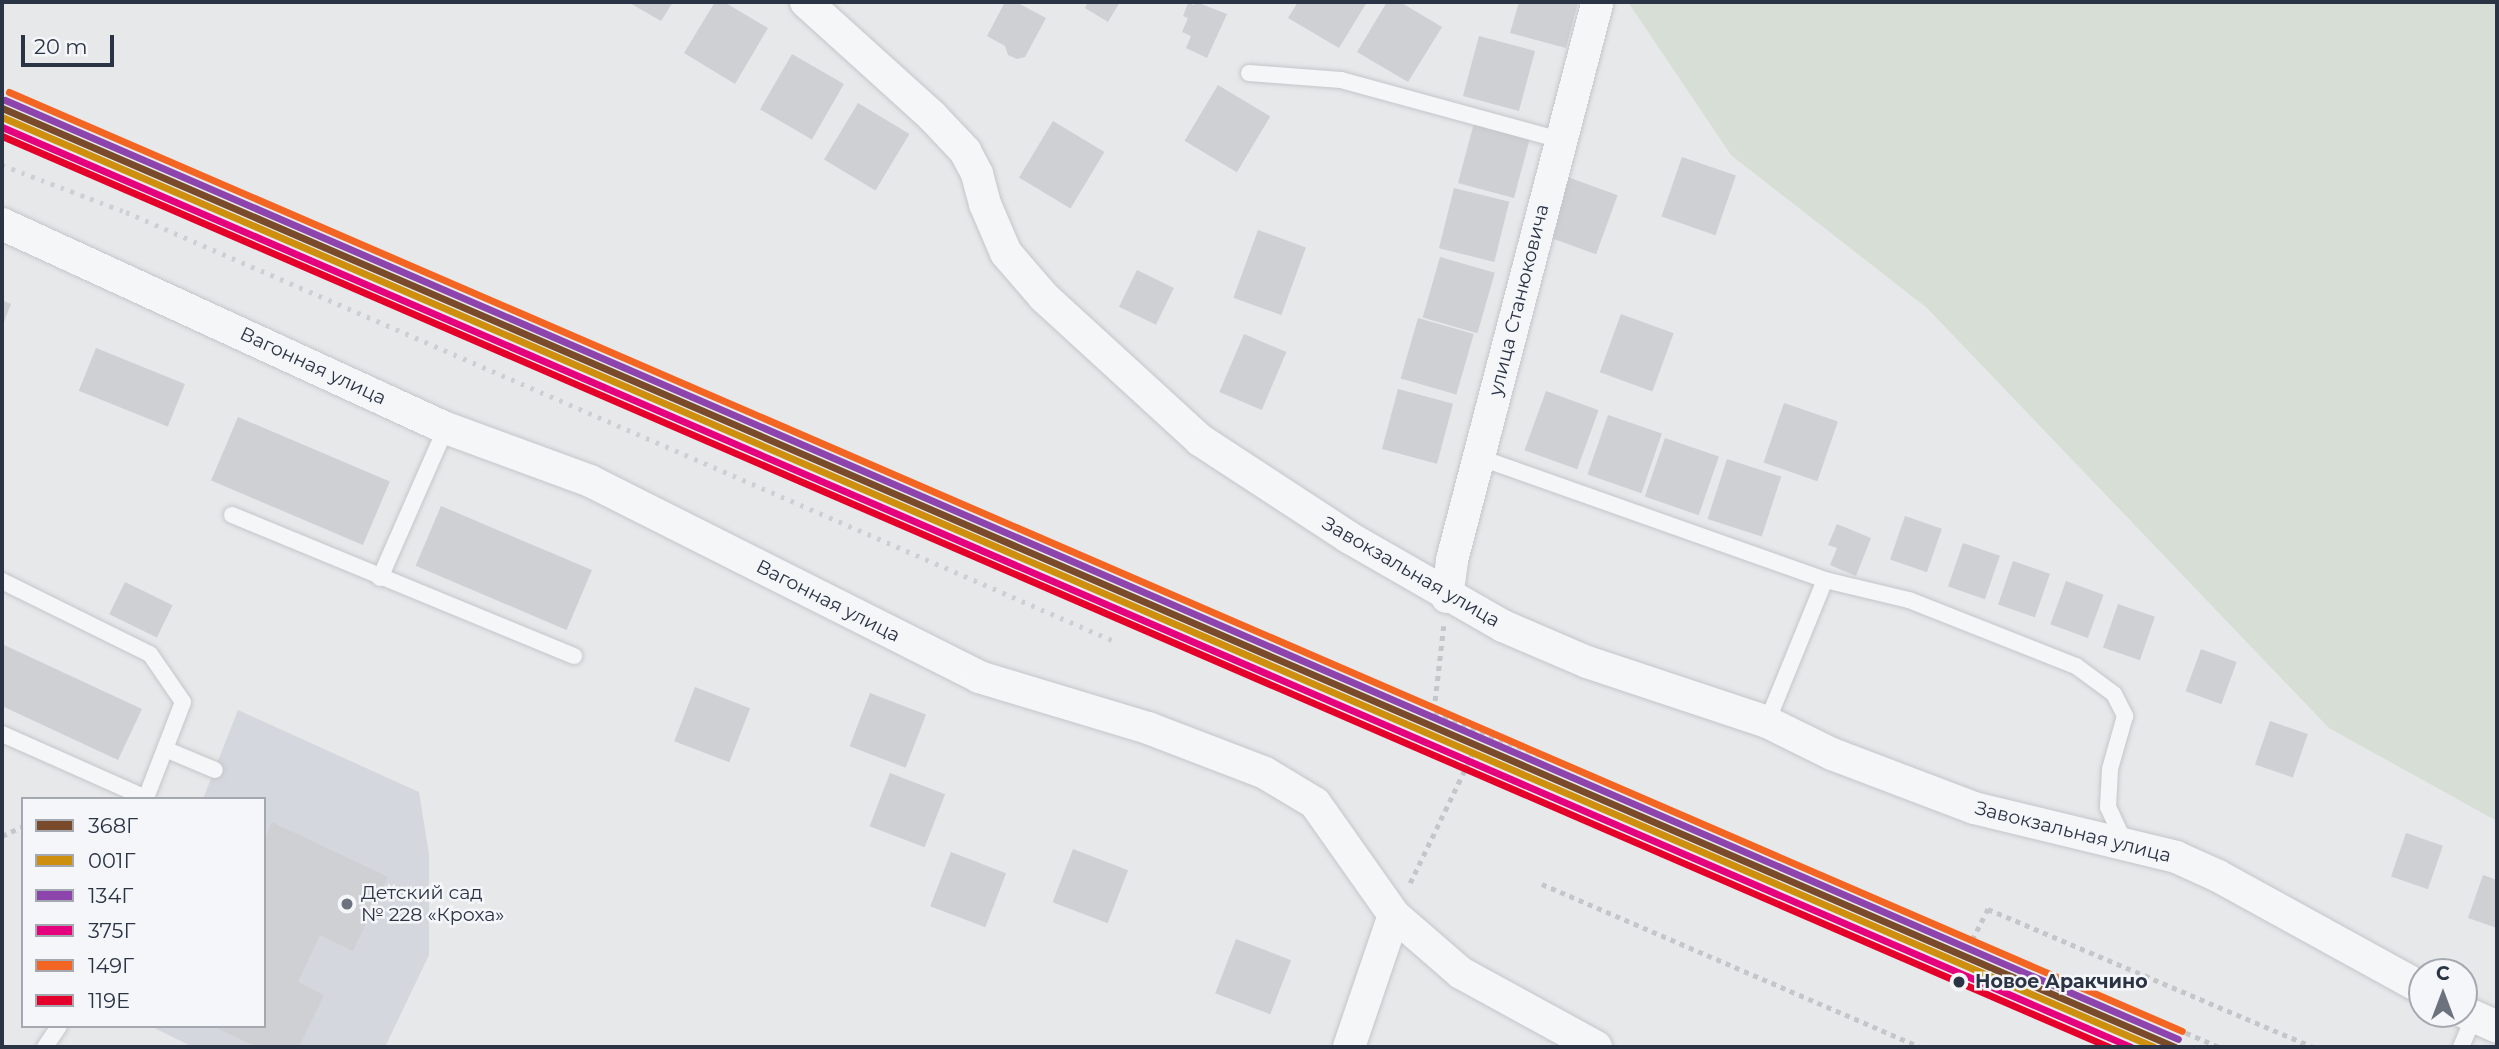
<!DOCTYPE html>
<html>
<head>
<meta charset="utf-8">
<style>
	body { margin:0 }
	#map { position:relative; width:2499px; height:1049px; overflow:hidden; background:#e6e8ea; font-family:Montserrat,sans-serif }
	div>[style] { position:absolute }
	.built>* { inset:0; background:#d4d7dd }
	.green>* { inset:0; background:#d6ded6 }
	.building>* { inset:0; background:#ced0d3; transform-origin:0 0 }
	.path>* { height:4.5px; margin-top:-2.25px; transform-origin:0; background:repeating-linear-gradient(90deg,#c5c6ca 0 5px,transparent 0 10px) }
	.roads { filter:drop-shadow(0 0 2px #c4c6c8) drop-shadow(0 0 2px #c4c6c8) }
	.lane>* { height:16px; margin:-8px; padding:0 8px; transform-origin:8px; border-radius:8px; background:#f5f6f7 }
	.street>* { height:32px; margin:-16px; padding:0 16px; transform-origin:16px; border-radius:16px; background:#f5f6f7 }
	.rail>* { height:5px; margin-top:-2.5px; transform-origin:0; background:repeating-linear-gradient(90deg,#cecfd2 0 3.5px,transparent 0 10.5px) }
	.rail-1>* { height:7px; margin:-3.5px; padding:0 3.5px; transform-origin:3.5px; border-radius:3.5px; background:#7a4b2a }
	.rail-2>* { height:7px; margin:-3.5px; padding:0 3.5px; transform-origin:3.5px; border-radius:3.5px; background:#ce8f0e }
	.rail-3>* { height:7px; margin:-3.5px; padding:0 3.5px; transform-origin:3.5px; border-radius:3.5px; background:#8e44ad }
	.rail-4>* { height:7px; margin:-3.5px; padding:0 3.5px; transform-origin:3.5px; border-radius:3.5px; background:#e5007d }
	.rail-5>* { height:7px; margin:-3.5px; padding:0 3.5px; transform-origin:3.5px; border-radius:3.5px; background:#f26522 }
	.rail-6>* { height:7px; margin:-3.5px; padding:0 3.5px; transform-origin:3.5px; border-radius:3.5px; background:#e4002b }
	.dots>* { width:19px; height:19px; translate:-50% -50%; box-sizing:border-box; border:4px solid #f4f6f9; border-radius:50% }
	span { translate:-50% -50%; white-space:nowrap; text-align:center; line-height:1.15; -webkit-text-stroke:5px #f4f6f9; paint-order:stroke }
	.street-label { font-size:19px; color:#2b3445 }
	.poi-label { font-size:19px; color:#2b3445 }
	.left { translate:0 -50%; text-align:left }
	.stop-label { font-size:19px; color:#2b3445; font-weight:700 }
	.frame { position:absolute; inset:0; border:4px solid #2b3445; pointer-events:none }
	.legend { position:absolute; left:21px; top:797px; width:245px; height:231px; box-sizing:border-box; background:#f4f6f9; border:2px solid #a4a8b1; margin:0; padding:9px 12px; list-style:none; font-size:21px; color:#2b3445 }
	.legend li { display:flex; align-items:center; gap:14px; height:35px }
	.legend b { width:35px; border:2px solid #a4a8b1 }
	.north { position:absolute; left:2408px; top:958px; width:70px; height:70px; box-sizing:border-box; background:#f4f6f9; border:2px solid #a4a8b1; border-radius:50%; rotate:0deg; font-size:19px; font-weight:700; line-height:28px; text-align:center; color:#2b3445 }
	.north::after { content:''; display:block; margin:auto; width:24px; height:32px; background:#6c737f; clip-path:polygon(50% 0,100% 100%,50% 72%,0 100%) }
	.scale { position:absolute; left:21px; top:35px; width:93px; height:32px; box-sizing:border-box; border:4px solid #2b3445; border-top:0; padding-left:9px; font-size:21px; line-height:24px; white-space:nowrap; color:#2b3445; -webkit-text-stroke:5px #f4f6f9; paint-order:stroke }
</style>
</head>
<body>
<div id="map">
	<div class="built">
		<i style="clip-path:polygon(238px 710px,419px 792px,429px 854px,429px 955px,385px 1047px,193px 1047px,150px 1026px,264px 1026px,264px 799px,203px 799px)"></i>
	</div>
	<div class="green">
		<i style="clip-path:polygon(1628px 2px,2497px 2px,2497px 821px,2329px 728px,1927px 308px,1731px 155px)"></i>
	</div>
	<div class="building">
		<i style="clip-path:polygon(628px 2px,673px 2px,661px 21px)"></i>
		<i style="clip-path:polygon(715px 2px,724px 2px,768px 28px,735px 84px,684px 53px)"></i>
		<i style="clip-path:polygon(1005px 2px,1016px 2px,1046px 18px,1025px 57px,1017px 59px,1008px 55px,1005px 46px,987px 36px)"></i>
		<i style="clip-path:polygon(1088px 2px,1120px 2px,1108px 22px,1085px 8px)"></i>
		<i style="clip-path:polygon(1196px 2px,1227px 14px,1207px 58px,1186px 48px,1191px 36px,1182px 32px,1188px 18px,1183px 16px,1188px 3px,1194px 5px)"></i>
		<i style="clip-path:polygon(1298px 2px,1367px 2px,1339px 48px,1288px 18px)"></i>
		<i style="clip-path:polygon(1387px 2px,1400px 2px,1442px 27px,1408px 82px,1357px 52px)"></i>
		<i style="clip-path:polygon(1519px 2px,1578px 2px,1566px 48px,1510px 33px)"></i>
		<i style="left:1479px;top:36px;width:58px;height:62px;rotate:15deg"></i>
		<i style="left:792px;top:54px;width:60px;height:64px;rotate:30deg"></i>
		<i style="left:1218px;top:85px;width:61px;height:65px;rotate:31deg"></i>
		<i style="left:858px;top:103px;width:60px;height:66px;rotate:31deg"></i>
		<i style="left:1053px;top:121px;width:60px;height:66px;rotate:31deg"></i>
		<i style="left:1474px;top:123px;width:58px;height:62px;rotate:15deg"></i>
		<i style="left:1682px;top:157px;width:57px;height:63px;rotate:19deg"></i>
		<i style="left:1565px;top:176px;width:56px;height:63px;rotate:20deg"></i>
		<i style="left:1454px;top:188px;width:57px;height:62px;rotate:14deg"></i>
		<i style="left:1258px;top:230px;width:51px;height:72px;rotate:20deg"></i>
		<i style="left:1440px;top:257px;width:57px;height:63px;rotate:16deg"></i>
		<i style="left:1137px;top:270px;width:41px;height:41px;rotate:26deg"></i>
		<i style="clip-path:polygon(2px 300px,11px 304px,2px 327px)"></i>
		<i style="left:1621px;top:314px;width:56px;height:62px;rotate:20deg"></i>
		<i style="left:1418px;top:318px;width:58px;height:63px;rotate:16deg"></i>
		<i style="left:1244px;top:334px;width:46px;height:63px;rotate:23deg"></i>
		<i style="left:96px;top:348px;width:96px;height:46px;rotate:22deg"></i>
		<i style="left:1398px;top:389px;width:57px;height:62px;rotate:15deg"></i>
		<i style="left:1546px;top:391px;width:56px;height:63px;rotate:20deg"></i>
		<i style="left:1784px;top:403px;width:57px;height:63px;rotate:19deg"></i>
		<i style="left:1608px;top:415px;width:57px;height:63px;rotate:19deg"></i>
		<i style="left:238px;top:417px;width:165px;height:69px;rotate:23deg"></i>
		<i style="left:1665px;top:438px;width:57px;height:62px;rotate:19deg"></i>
		<i style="left:1727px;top:459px;width:57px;height:63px;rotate:18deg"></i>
		<i style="left:441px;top:506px;width:164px;height:65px;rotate:23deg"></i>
		<i style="left:1905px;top:516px;width:39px;height:46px;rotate:19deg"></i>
		<i style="clip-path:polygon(1837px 524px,1871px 538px,1856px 576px,1830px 565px,1837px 548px,1828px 545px)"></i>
		<i style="left:1963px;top:543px;width:39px;height:46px;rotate:19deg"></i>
		<i style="left:2013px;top:561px;width:39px;height:46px;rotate:19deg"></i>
		<i style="left:2066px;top:581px;width:40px;height:46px;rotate:20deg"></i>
		<i style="left:125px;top:582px;width:53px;height:36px;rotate:26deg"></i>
		<i style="left:2118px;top:604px;width:39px;height:46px;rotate:19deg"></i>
		<i style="clip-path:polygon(2px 644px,142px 709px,118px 760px,2px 706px)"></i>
		<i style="left:2201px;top:649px;width:38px;height:45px;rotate:20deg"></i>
		<i style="left:695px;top:687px;width:59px;height:58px;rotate:21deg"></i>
		<i style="left:870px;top:693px;width:60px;height:57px;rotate:21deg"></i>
		<i style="left:2270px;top:721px;width:40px;height:46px;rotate:19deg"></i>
		<i style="left:890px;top:773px;width:59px;height:57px;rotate:21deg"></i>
		<i style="clip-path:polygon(272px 822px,388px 877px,353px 951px,320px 935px,298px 982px,324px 995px,299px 1047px,257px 1047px,212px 1026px,264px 1026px,264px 840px)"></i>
		<i style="left:2406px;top:833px;width:39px;height:46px;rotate:19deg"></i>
		<i style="left:1073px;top:849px;width:59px;height:57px;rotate:21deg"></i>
		<i style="left:951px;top:852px;width:59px;height:58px;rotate:21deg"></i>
		<i style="clip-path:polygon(2483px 875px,2497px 880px,2497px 928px,2468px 918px)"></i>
		<i style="left:1236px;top:939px;width:59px;height:58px;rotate:21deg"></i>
	</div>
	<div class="path">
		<i style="left:1444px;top:626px;width:88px;rotate:96.6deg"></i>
		<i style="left:1434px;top:713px;width:177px;rotate:21.5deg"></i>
		<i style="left:1599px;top:778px;width:676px;rotate:23.45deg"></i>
		<i style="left:2px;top:836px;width:23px;rotate:-25deg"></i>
		<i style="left:1410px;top:883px;width:168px;rotate:-64.2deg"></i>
		<i style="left:1542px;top:884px;width:412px;rotate:23.3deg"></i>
		<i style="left:1972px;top:940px;width:35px;rotate:-63deg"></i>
		<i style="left:1988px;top:909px;width:353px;rotate:23deg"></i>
	</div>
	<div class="roads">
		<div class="lane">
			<i style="left:1249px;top:73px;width:92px;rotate:4.4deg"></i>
			<i style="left:1341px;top:80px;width:227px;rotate:15.3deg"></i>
			<i style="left:1478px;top:457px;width:368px;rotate:19.5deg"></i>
			<i style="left:1825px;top:580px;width:86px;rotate:13.4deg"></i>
			<i style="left:1909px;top:600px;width:180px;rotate:21.6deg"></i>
			<i style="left:2076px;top:666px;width:47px;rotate:36.4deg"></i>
			<i style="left:2114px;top:694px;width:25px;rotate:63deg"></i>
			<i style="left:2125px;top:716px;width:55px;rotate:105.8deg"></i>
			<i style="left:2110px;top:769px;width:38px;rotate:93deg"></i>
			<i style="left:2108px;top:807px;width:38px;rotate:65deg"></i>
			<i style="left:232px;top:515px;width:370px;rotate:22.4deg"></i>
			<i style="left:380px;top:578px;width:164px;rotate:-66.3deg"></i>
			<i style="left:2px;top:581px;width:165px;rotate:26.3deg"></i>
			<i style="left:150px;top:654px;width:58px;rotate:55.5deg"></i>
			<i style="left:183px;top:702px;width:103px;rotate:111.1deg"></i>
			<i style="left:146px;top:798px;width:158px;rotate:-156deg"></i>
			<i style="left:1767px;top:722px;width:153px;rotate:-67.8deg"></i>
			<i style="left:165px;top:749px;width:54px;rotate:22.8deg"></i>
			<i style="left:45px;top:1047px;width:25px;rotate:-56deg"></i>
			<i style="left:2461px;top:1047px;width:33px;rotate:-67deg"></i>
		</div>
		<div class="street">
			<i style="left:806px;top:2px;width:169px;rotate:42.1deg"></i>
			<i style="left:931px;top:115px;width:50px;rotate:46.6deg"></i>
			<i style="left:965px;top:151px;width:26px;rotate:62deg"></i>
			<i style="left:977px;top:174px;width:31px;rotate:75deg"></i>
			<i style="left:985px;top:204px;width:53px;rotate:66.8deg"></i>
			<i style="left:1006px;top:253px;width:58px;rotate:49.2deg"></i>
			<i style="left:1044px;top:297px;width:212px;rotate:42.5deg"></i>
			<i style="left:1200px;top:440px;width:177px;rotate:33.2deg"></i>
			<i style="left:1348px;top:537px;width:179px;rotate:29.9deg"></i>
			<i style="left:1503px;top:626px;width:91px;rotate:23.2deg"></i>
			<i style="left:1587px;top:662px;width:190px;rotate:18.4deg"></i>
			<i style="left:1767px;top:722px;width:72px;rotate:26.2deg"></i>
			<i style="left:1832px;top:754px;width:152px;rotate:20.8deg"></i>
			<i style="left:1974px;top:808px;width:208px;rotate:13.6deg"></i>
			<i style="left:2176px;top:857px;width:46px;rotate:24.3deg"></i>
			<i style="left:2218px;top:876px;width:233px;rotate:28.8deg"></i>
			<i style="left:2px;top:224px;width:489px;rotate:24.7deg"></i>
			<i style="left:446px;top:428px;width:153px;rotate:20.2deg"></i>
			<i style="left:590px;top:481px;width:436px;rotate:26.7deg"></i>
			<i style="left:979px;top:677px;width:177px;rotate:16.8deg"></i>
			<i style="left:1148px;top:728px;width:125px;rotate:21deg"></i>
			<i style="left:1265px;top:773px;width:58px;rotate:31deg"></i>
			<i style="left:1315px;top:803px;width:137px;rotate:54.8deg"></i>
			<i style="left:1394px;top:915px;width:89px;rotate:40.9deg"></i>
			<i style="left:1461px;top:973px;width:154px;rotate:28.7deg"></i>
			<i style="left:1447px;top:597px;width:37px;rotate:-82deg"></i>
			<i style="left:1452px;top:560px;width:575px;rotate:-75.38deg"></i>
			<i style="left:2464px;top:1012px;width:36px;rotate:24deg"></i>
			<i style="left:1349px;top:1047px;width:139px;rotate:-71.2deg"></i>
		</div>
	</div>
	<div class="rail">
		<i style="left:2px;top:165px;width:133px;rotate:20.8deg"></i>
		<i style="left:126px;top:212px;width:1077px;rotate:23.47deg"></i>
	</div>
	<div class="rail-1">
		<i style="left:2px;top:108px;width:2367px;rotate:23.37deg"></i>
	</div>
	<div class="rail-2">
		<i style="left:2px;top:117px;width:2344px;rotate:23.37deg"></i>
	</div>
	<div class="rail-3">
		<i style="left:5px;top:100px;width:2367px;rotate:23.37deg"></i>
	</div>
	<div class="rail-4">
		<i style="left:2px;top:127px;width:2319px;rotate:23.37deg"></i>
	</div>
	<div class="rail-5">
		<i style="left:9px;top:92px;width:2367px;rotate:23.37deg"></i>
	</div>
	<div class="rail-6">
		<i style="left:2px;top:136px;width:2296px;rotate:23.38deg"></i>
	</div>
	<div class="dots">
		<i style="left:347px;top:904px;background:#6c737f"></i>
		<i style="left:1959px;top:982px;background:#2b3445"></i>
	</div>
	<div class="street-label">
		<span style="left:1519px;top:300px;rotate:-76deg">улица Станюковича</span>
		<span style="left:313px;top:366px;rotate:25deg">Вагонная улица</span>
		<span style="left:1411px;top:572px;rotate:30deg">Завокзальная улица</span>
		<span style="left:828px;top:601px;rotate:27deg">Вагонная улица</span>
		<span style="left:2073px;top:832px;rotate:14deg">Завокзальная улица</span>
	</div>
	<div class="poi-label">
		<span class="left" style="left:361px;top:904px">Детский сад<br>№ 228 «Кроха»</span>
	</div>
	<div class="stop-label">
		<span class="left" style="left:1975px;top:982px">Новое Аракчино</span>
	</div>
	<div class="frame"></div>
	<ul class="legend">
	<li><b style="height:9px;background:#7a4b2a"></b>368Г</li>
	<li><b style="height:9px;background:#ce8f0e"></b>001Г</li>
	<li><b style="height:9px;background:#8e44ad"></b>134Г</li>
	<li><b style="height:9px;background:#e5007d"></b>375Г</li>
	<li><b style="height:9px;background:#f26522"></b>149Г</li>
	<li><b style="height:9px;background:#e4002b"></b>119Е</li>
	</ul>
	<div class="north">С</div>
	<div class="scale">20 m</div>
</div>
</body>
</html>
